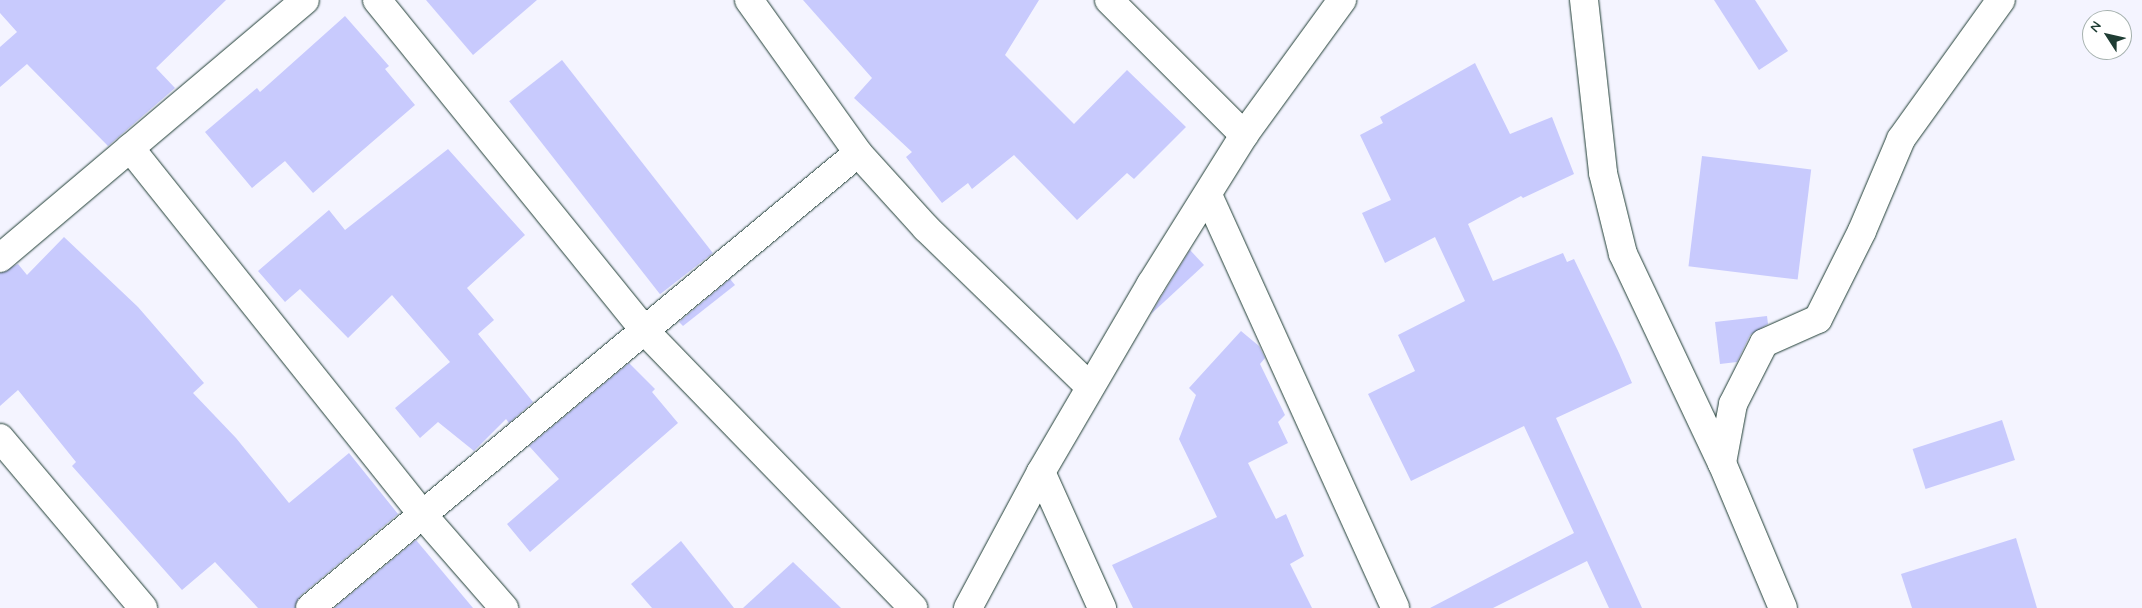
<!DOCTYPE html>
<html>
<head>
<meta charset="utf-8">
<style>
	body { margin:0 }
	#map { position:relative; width:2142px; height:608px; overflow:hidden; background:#f4f4ff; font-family:Mynerve,sans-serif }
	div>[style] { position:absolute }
	.building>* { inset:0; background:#c8cafd; transform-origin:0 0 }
	.roads { filter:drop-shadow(0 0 1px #1f3d34) drop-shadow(0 0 1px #1f3d34) }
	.minor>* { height:28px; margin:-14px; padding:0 14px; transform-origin:14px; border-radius:14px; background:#fff }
	.tertiary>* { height:28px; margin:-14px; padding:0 14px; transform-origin:14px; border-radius:14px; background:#fff }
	span { translate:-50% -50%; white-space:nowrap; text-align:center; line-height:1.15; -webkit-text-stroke:4px #fff; paint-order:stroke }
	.north { position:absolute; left:2082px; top:10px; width:50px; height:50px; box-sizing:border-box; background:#fff; border:1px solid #a5b1ae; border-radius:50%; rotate:305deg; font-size:14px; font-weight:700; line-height:20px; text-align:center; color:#1f3d34 }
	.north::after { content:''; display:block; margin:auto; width:18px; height:22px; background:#1f3d34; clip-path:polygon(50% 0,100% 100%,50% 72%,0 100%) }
</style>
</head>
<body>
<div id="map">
	<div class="building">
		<i style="clip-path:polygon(0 0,226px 0,156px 68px,175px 88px,108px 146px,27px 64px,0 87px,0 47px,17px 32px,0 13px)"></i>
		<i style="clip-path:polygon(426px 0,537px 0,473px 55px)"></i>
		<i style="clip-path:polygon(803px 0,1039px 0,1005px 55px,1074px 124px,1127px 70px,1186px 127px,1134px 179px,1127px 173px,1077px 220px,1014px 155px,972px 189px,968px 183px,942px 203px,906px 157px,912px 152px,854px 98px,872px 78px)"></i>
		<i style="clip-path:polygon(1714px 0,1755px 0,1788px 51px,1759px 70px)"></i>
		<i style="clip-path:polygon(345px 16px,389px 66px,385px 69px,415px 105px,313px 193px,285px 161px,252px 188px,205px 132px,257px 88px,260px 92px)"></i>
		<i style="left:562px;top:60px;width:245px;height:67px;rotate:52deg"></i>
		<i style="clip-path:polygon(1475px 63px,1510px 134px,1552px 117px,1574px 174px,1523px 198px,1521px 196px,1468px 224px,1493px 281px,1563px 253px,1567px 262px,1574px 259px,1619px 353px,1632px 383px,1556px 418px,1642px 608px,1609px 608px,1587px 561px,1493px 608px,1430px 608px,1574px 533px,1524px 426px,1411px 481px,1368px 394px,1415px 371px,1398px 335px,1465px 301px,1435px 237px,1385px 263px,1362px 213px,1391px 200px,1360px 135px,1383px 123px,1380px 117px)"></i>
		<i style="clip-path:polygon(448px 149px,525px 235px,467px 288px,494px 320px,478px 334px,533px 402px,509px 423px,506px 419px,474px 451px,438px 422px,420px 438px,395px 408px,450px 362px,392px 295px,348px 338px,300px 289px,285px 302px,258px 271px,329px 210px,345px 230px)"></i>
		<i style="left:1702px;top:156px;width:110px;height:111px;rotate:7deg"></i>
		<i style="clip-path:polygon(64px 237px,138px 307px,204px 383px,193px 393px,236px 438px,289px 503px,349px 453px,398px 514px,300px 596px,295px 608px,258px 608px,215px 562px,182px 590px,72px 466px,76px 462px,18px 390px,0 406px,0 273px,18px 264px,27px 275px)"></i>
		<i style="clip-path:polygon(1190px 250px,1204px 265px,1151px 314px,1164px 292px)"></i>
		<i style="clip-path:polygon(730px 279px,735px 285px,683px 326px,679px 322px)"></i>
		<i style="clip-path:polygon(1767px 316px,1768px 324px,1750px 335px,1737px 362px,1720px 364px,1715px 322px)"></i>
		<i style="clip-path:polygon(1241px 331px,1259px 346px,1265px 358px,1260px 364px,1285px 415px,1278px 422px,1288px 443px,1248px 463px,1276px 519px,1286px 514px,1304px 556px,1290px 564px,1312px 608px,1133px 608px,1112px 565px,1217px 517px,1179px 439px,1196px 395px,1189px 388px)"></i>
		<i style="clip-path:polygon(629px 363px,655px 389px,652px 392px,678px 423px,530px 552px,507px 524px,559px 479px,529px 446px)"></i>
		<i style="left:2002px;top:420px;width:42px;height:94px;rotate:72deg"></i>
		<i style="clip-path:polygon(2016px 538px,2037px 608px,1912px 608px,1901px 574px)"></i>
		<i style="clip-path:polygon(416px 540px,473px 608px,334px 608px)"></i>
		<i style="clip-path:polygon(681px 541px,734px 608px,652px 608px,631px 584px)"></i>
		<i style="clip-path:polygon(793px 562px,841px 608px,743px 608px)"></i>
	</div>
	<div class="roads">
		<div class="minor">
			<i style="left:377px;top:0;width:424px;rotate:51deg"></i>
			<i style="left:644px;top:330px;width:387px;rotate:45.9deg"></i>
			<i style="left:749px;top:0;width:188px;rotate:54.5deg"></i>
			<i style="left:858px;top:153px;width:101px;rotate:47.8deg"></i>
			<i style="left:926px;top:228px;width:228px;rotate:44.1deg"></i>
			<i style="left:1109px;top:0;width:191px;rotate:45deg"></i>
			<i style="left:1584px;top:0;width:174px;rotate:83.7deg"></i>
			<i style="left:1603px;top:173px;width:83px;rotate:76.1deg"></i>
			<i style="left:1623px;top:254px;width:231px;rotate:64.7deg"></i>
			<i style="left:1722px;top:463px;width:157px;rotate:67.2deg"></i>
			<i style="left:130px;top:148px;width:468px;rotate:51.4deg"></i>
			<i style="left:422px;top:514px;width:125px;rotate:48.9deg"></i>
			<i style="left:1208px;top:195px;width:453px;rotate:65.6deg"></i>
			<i style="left:0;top:258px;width:399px;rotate:-40.2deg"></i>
			<i style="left:0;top:438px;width:222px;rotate:49.9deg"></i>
			<i style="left:1722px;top:463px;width:60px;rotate:-79.4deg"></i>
			<i style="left:1733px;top:404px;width:68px;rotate:-63.1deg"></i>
			<i style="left:1764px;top:343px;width:59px;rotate:-24deg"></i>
			<i style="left:1818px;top:319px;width:98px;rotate:-63.4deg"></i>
			<i style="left:1862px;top:231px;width:100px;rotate:-67deg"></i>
			<i style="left:1901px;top:139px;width:171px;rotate:-54.3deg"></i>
			<i style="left:1041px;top:472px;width:149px;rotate:65.8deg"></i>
			<i style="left:310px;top:608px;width:712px;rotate:-39.7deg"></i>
		</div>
		<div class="tertiary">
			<i style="left:968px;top:608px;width:154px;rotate:-61.8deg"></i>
			<i style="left:1041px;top:472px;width:218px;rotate:-59.7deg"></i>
			<i style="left:1151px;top:284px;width:176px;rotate:-58deg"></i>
			<i style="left:1244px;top:135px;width:167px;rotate:-54deg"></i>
		</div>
	</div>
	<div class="north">N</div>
</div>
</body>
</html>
